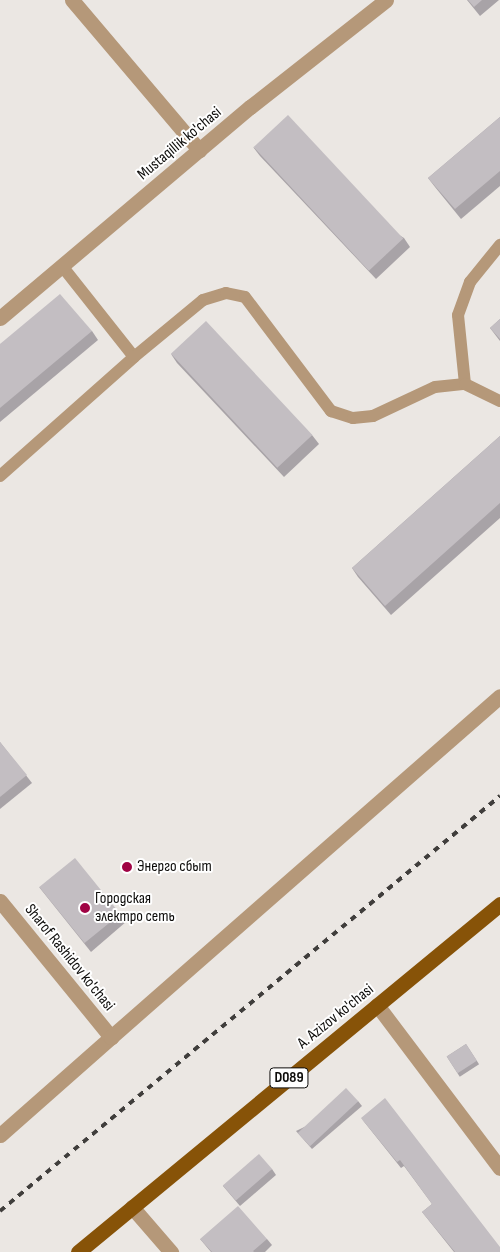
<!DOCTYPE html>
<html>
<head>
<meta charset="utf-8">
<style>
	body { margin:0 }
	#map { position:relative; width:500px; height:1252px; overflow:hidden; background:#ebe7e3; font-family:"Sofia Sans Condensed",sans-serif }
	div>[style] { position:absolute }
	.service>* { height:12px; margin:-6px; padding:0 6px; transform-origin:6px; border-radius:6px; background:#b59879 }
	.minor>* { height:15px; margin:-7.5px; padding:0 7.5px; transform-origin:7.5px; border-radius:7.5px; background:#b59879 }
	.tertiary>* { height:15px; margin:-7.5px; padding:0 7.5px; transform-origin:7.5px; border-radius:7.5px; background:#b59879 }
	.primary>* { height:15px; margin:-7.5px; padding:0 7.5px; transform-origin:7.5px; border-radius:7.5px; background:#875308 }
	.rail>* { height:4px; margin-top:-2px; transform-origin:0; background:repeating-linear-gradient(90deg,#403e3c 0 6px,transparent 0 12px) }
	.wall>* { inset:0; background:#a8a3a7; transform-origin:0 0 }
	.building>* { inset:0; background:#c3bec2; transform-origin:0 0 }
	.dots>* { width:14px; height:14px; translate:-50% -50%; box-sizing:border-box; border:2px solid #fff; border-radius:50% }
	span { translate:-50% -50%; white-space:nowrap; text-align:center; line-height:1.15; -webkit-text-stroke:4px #fff; paint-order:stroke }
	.shield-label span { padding:1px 4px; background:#fff; border:1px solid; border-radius:4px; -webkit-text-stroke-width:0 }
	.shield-label { font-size:15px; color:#0d0c0a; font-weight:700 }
	.street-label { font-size:16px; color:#0d0c0a }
	.poi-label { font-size:16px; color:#0d0c0a }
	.left { translate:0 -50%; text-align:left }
</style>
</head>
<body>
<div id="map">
	<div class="service">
		<i style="left:62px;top:266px;width:116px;rotate:51.6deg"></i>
		<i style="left:465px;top:384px;width:69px;rotate:-95.8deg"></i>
		<i style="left:458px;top:315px;width:35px;rotate:-70deg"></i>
		<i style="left:470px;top:282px;width:48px;rotate:-51deg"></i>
		<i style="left:0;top:476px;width:179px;rotate:-41.6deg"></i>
		<i style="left:134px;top:357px;width:89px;rotate:-39.6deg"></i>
		<i style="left:203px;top:300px;width:24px;rotate:-17deg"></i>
		<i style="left:226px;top:293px;width:19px;rotate:12deg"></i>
		<i style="left:245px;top:297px;width:143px;rotate:53deg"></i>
		<i style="left:331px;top:411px;width:23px;rotate:18deg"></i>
		<i style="left:353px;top:418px;width:20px;rotate:-6deg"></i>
		<i style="left:373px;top:416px;width:68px;rotate:-25.1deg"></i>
		<i style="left:435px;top:387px;width:30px;rotate:-6deg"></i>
		<i style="left:465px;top:384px;width:39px;rotate:26deg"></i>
	</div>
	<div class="minor">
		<i style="left:72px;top:0;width:197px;rotate:49.7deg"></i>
		<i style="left:377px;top:1005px;width:204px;rotate:53deg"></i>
		<i style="left:0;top:1135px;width:148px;rotate:-41.4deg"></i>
		<i style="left:132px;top:1207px;width:60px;rotate:49.1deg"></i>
	</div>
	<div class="tertiary">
		<i style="left:0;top:318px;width:327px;rotate:-40.2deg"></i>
		<i style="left:250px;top:107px;width:173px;rotate:-38.2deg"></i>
		<i style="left:0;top:901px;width:176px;rotate:50.8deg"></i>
		<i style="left:111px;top:1037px;width:517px;rotate:-41.24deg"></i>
	</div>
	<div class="primary">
		<i style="left:78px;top:1252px;width:547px;rotate:-39.51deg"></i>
	</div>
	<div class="rail">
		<i style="left:0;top:1211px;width:650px;rotate:-39.69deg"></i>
	</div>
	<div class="wall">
		<i style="clip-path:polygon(467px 0,499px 0,480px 16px)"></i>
		<i style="clip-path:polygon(500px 117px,500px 186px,461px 219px,435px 187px,428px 178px)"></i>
		<i style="clip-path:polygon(253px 147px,404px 238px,410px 247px,376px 279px,260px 156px)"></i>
		<i style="clip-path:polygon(500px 319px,500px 341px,490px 328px)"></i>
		<i style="clip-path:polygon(92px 331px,98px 340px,0 422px,0 344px)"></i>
		<i style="clip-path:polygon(171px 354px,312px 435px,319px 444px,284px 477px,177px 363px)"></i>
		<i style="clip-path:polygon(500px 436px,500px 518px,391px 615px,358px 577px,352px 568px)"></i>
		<i style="clip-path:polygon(0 742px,32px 783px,0 809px)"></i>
		<i style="clip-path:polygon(39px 887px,121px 914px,127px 921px,91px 952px)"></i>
		<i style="left:466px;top:1044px;width:24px;height:23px;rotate:57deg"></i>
		<i style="clip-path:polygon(358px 1101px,362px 1106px,312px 1149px,296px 1131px)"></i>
		<i style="clip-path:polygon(361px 1118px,500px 1252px,454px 1252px,422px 1212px,432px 1204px,404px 1166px,401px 1168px)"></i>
		<i style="clip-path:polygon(272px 1169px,276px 1175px,240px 1206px,223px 1186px)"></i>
		<i style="clip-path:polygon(200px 1239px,267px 1239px,272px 1245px,265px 1252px,211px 1252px)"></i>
	</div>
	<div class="building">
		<i style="clip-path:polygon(468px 0,482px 0,474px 7px)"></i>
		<i style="left:288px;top:115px;width:169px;height:47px;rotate:47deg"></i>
		<i style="clip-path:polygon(500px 117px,500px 171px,455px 209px,428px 178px)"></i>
		<i style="clip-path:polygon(60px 294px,92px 331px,0 408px,0 344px)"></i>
		<i style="clip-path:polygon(500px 319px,500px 339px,490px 328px)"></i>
		<i style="left:206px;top:321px;width:156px;height:48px;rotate:47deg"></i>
		<i style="clip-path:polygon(500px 436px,500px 503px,385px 606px,352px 568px)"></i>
		<i style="clip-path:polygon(0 742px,27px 775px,0 797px)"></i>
		<i style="left:75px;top:858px;width:72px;height:46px;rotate:51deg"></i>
		<i style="left:466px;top:1044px;width:20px;height:23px;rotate:57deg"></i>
		<i style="left:346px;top:1088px;width:18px;height:66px;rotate:47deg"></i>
		<i style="clip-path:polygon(385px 1098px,500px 1247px,500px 1252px,455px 1252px,422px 1212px,432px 1204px,400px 1160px,397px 1162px,361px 1118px)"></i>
		<i style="left:259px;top:1154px;width:20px;height:48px;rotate:49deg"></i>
		<i style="clip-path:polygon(238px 1206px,267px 1239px,253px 1251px,254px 1252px,212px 1252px,200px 1239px)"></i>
	</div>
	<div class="dots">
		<i style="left:127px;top:867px;background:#a00344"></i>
		<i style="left:85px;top:908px;background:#a00344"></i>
	</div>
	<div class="shield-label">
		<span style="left:289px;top:1078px">D089</span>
	</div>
	<div class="street-label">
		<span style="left:180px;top:144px;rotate:-40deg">Mustaqillik ko'chasi</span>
		<span style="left:69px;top:958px;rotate:51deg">Sharof Rashidov ko'chasi</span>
		<span style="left:336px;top:1017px;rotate:-39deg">A. Azizov ko'chasi</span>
	</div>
	<div class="poi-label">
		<span class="left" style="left:137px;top:867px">Энерго сбыт</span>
		<span class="left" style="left:95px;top:908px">Городская<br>электро сеть</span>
	</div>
</div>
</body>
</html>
